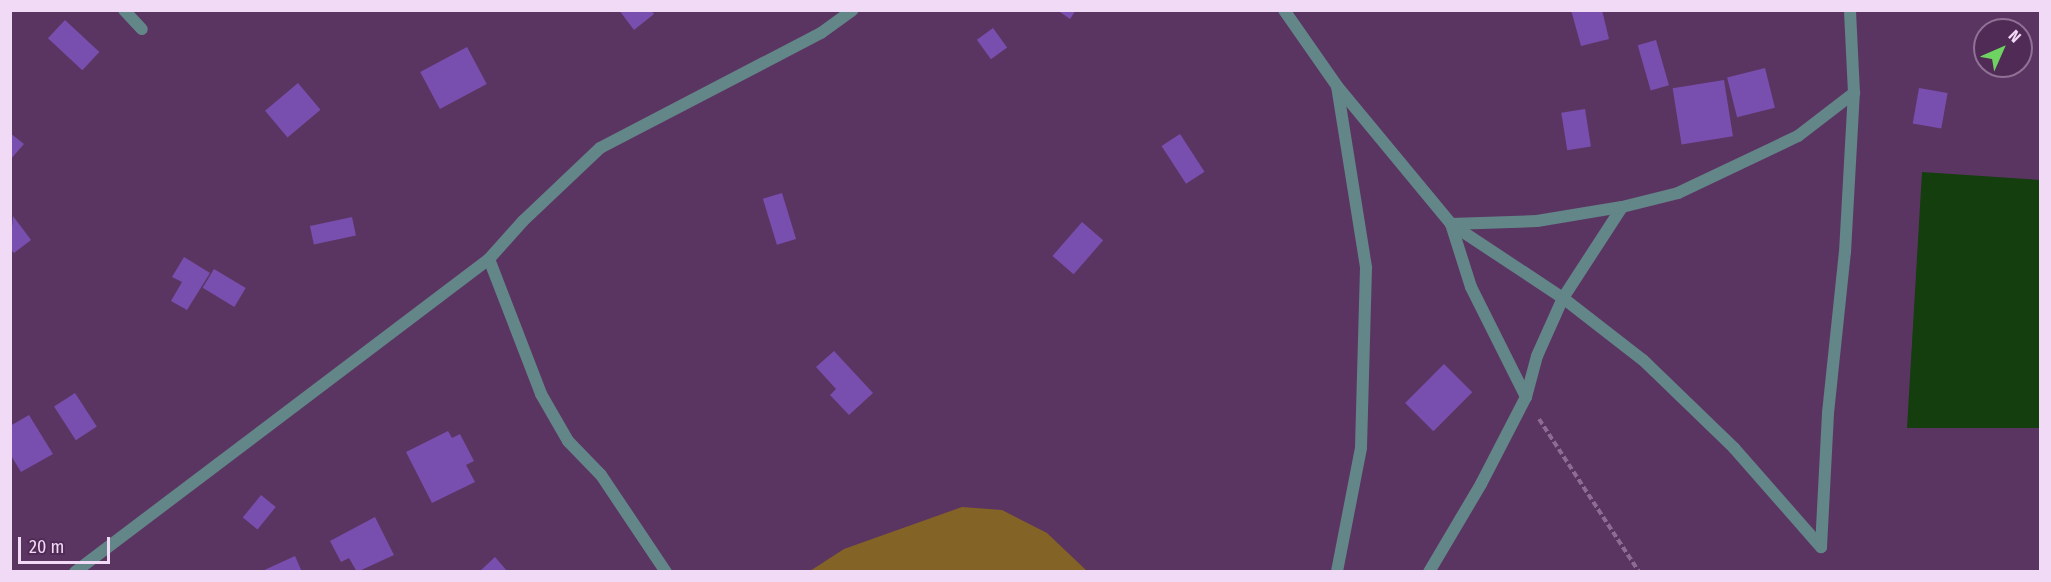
<!DOCTYPE html>
<html>
<head>
<meta charset="utf-8">
<style>
	body { margin:0 }
	#map { position:relative; width:2051px; height:582px; overflow:hidden; background:#5b3562; font-family:"Fira Sans Condensed",sans-serif }
	div>[style] { position:absolute }
	.green>* { inset:0; background:#836326 }
	.water>* { inset:0; background:#143e0e }
	.building>* { inset:0; background:#784eae; transform-origin:0 0 }
	.path>* { height:4px; margin-top:-2px; transform-origin:0; background:repeating-linear-gradient(90deg,#8d6c93 0 6px,transparent 0 9px) }
	.service>* { height:12px; margin:-6px; padding:0 6px; transform-origin:6px; border-radius:6px; background:#638688 }
	.minor>* { height:12px; margin:-6px; padding:0 6px; transform-origin:6px; border-radius:6px; background:#638688 }
	span { translate:-50% -50%; white-space:nowrap; text-align:center; line-height:1.15; -webkit-text-stroke:5px #502b56; paint-order:stroke }
	.frame { position:absolute; inset:0; border:12px solid #f1daf5; pointer-events:none }
	.north { position:absolute; left:1973px; top:18px; width:60px; height:60px; box-sizing:border-box; background:#502b56; border:2px solid #907196; border-radius:50%; rotate:45deg; font-size:16px; font-weight:700; line-height:24px; text-align:center; color:#f1daf5 }
	.north::after { content:''; display:block; margin:auto; width:21px; height:27px; background:#6ed360; clip-path:polygon(50% 0,100% 100%,50% 72%,0 100%) }
	.scale { position:absolute; left:18px; top:537px; width:92px; height:27px; box-sizing:border-box; border:3px solid #f1daf5; border-top:0; padding-left:8px; font-size:18px; line-height:21px; white-space:nowrap; color:#f1daf5; -webkit-text-stroke:4px #502b56; paint-order:stroke }
</style>
</head>
<body>
<div id="map">
	<div class="green">
		<i style="clip-path:polygon(962px 507px,1002px 510px,1047px 533px,1087px 571px,810px 571px,844px 549px)"></i>
	</div>
	<div class="water">
		<i style="clip-path:polygon(1922px 172px,2040px 180px,2040px 428px,1907px 428px)"></i>
	</div>
	<div class="building">
		<i style="clip-path:polygon(619px 10px,651px 10px,654px 14px,634px 30px)"></i>
		<i style="clip-path:polygon(1057px 10px,1076px 10px,1070px 19px)"></i>
		<i style="clip-path:polygon(1571px 10px,1602px 10px,1609px 39px,1581px 46px)"></i>
		<i style="left:65px;top:20px;width:47px;height:25px;rotate:43deg"></i>
		<i style="left:993px;top:28px;width:24px;height:20px;rotate:54deg"></i>
		<i style="left:1656px;top:40px;width:47px;height:19px;rotate:74deg"></i>
		<i style="left:467px;top:47px;width:42px;height:53px;rotate:62deg"></i>
		<i style="left:1765px;top:68px;width:41px;height:39px;rotate:76deg"></i>
		<i style="left:1724px;top:80px;width:57px;height:52px;rotate:81deg"></i>
		<i style="left:298px;top:83px;width:35px;height:43px;rotate:50deg"></i>
		<i style="left:1919px;top:88px;width:29px;height:36px;rotate:10deg"></i>
		<i style="left:1585px;top:109px;width:38px;height:24px;rotate:81deg"></i>
		<i style="clip-path:polygon(10px 133px,24px 144px,10px 160px)"></i>
		<i style="left:1180px;top:134px;width:45px;height:22px;rotate:57deg"></i>
		<i style="left:782px;top:193px;width:48px;height:20px;rotate:73deg"></i>
		<i style="clip-path:polygon(13px 216px,31px 240px,14px 253px,10px 249px)"></i>
		<i style="left:352px;top:217px;width:19px;height:43px;rotate:78deg"></i>
		<i style="left:1082px;top:222px;width:28px;height:45px;rotate:41deg"></i>
		<i style="clip-path:polygon(184px 257px,210px 273px,187px 310px,171px 301px,182px 282px,172px 277px)"></i>
		<i style="left:214px;top:269px;width:37px;height:22px;rotate:31deg"></i>
		<i style="clip-path:polygon(834px 351px,873px 393px,849px 415px,830px 395px,836px 389px,816px 367px)"></i>
		<i style="left:1444px;top:364px;width:40px;height:55px;rotate:45deg"></i>
		<i style="left:75px;top:393px;width:40px;height:25px;rotate:57deg"></i>
		<i style="clip-path:polygon(29px 415px,53px 454px,21px 472px,10px 454px,10px 426px)"></i>
		<i style="clip-path:polygon(448px 431px,452px 438px,460px 434px,474px 461px,466px 465px,475px 482px,432px 503px,406px 452px)"></i>
		<i style="left:261px;top:495px;width:19px;height:29px;rotate:39deg"></i>
		<i style="clip-path:polygon(375px 517px,394px 555px,357px 572px,349px 558px,341px 562px,330px 541px)"></i>
		<i style="clip-path:polygon(295px 556px,302px 572px,260px 572px)"></i>
		<i style="clip-path:polygon(495px 557px,508px 572px,479px 572px)"></i>
	</div>
	<div class="path">
		<i style="left:1539px;top:419px;width:183px;rotate:56.8deg"></i>
	</div>
	<div class="service">
		<i style="left:1337px;top:86px;width:184px;rotate:80.9deg"></i>
		<i style="left:1366px;top:268px;width:180px;rotate:91.6deg"></i>
		<i style="left:1361px;top:448px;width:126px;rotate:101deg"></i>
		<i style="left:1451px;top:224px;width:134px;rotate:33.5deg"></i>
		<i style="left:1563px;top:298px;width:101px;rotate:37.8deg"></i>
		<i style="left:1643px;top:360px;width:127px;rotate:44deg"></i>
		<i style="left:1734px;top:448px;width:132px;rotate:48.7deg"></i>
		<i style="left:1451px;top:224px;width:66px;rotate:72.4deg"></i>
		<i style="left:1471px;top:287px;width:123px;rotate:63.4deg"></i>
		<i style="left:1429px;top:572px;width:102px;rotate:-59.4deg"></i>
		<i style="left:1481px;top:484px;width:98px;rotate:-62.7deg"></i>
		<i style="left:1526px;top:397px;width:42px;rotate:-75deg"></i>
		<i style="left:1537px;top:356px;width:64px;rotate:-65.9deg"></i>
		<i style="left:1563px;top:298px;width:108px;rotate:-57deg"></i>
	</div>
	<div class="minor">
		<i style="left:124px;top:10px;width:26px;rotate:47deg"></i>
		<i style="left:1284px;top:10px;width:93px;rotate:55.1deg"></i>
		<i style="left:1337px;top:86px;width:179px;rotate:50.4deg"></i>
		<i style="left:1451px;top:224px;width:86px;rotate:-2deg"></i>
		<i style="left:1537px;top:221px;width:86px;rotate:-9.4deg"></i>
		<i style="left:1622px;top:207px;width:58px;rotate:-14deg"></i>
		<i style="left:1678px;top:193px;width:133px;rotate:-25.4deg"></i>
		<i style="left:1798px;top:136px;width:71px;rotate:-37.5deg"></i>
		<i style="left:489px;top:259px;width:145px;rotate:68.9deg"></i>
		<i style="left:541px;top:394px;width:54px;rotate:60.1deg"></i>
		<i style="left:568px;top:441px;width:47px;rotate:45.9deg"></i>
		<i style="left:601px;top:475px;width:117px;rotate:56.2deg"></i>
		<i style="left:1821px;top:547px;width:134px;rotate:-87deg"></i>
		<i style="left:1828px;top:413px;width:162px;rotate:-84deg"></i>
		<i style="left:1845px;top:252px;width:159px;rotate:-86.8deg"></i>
		<i style="left:1854px;top:93px;width:83px;rotate:-92.8deg"></i>
		<i style="left:75px;top:572px;width:519px;rotate:-37.09deg"></i>
		<i style="left:489px;top:259px;width:51px;rotate:-48.2deg"></i>
		<i style="left:523px;top:221px;width:106px;rotate:-43.5deg"></i>
		<i style="left:600px;top:148px;width:249px;rotate:-27.5deg"></i>
		<i style="left:821px;top:33px;width:39px;rotate:-36deg"></i>
	</div>
	<div class="frame"></div>
	<div class="north">N</div>
	<div class="scale">20 m</div>
</div>
</body>
</html>
